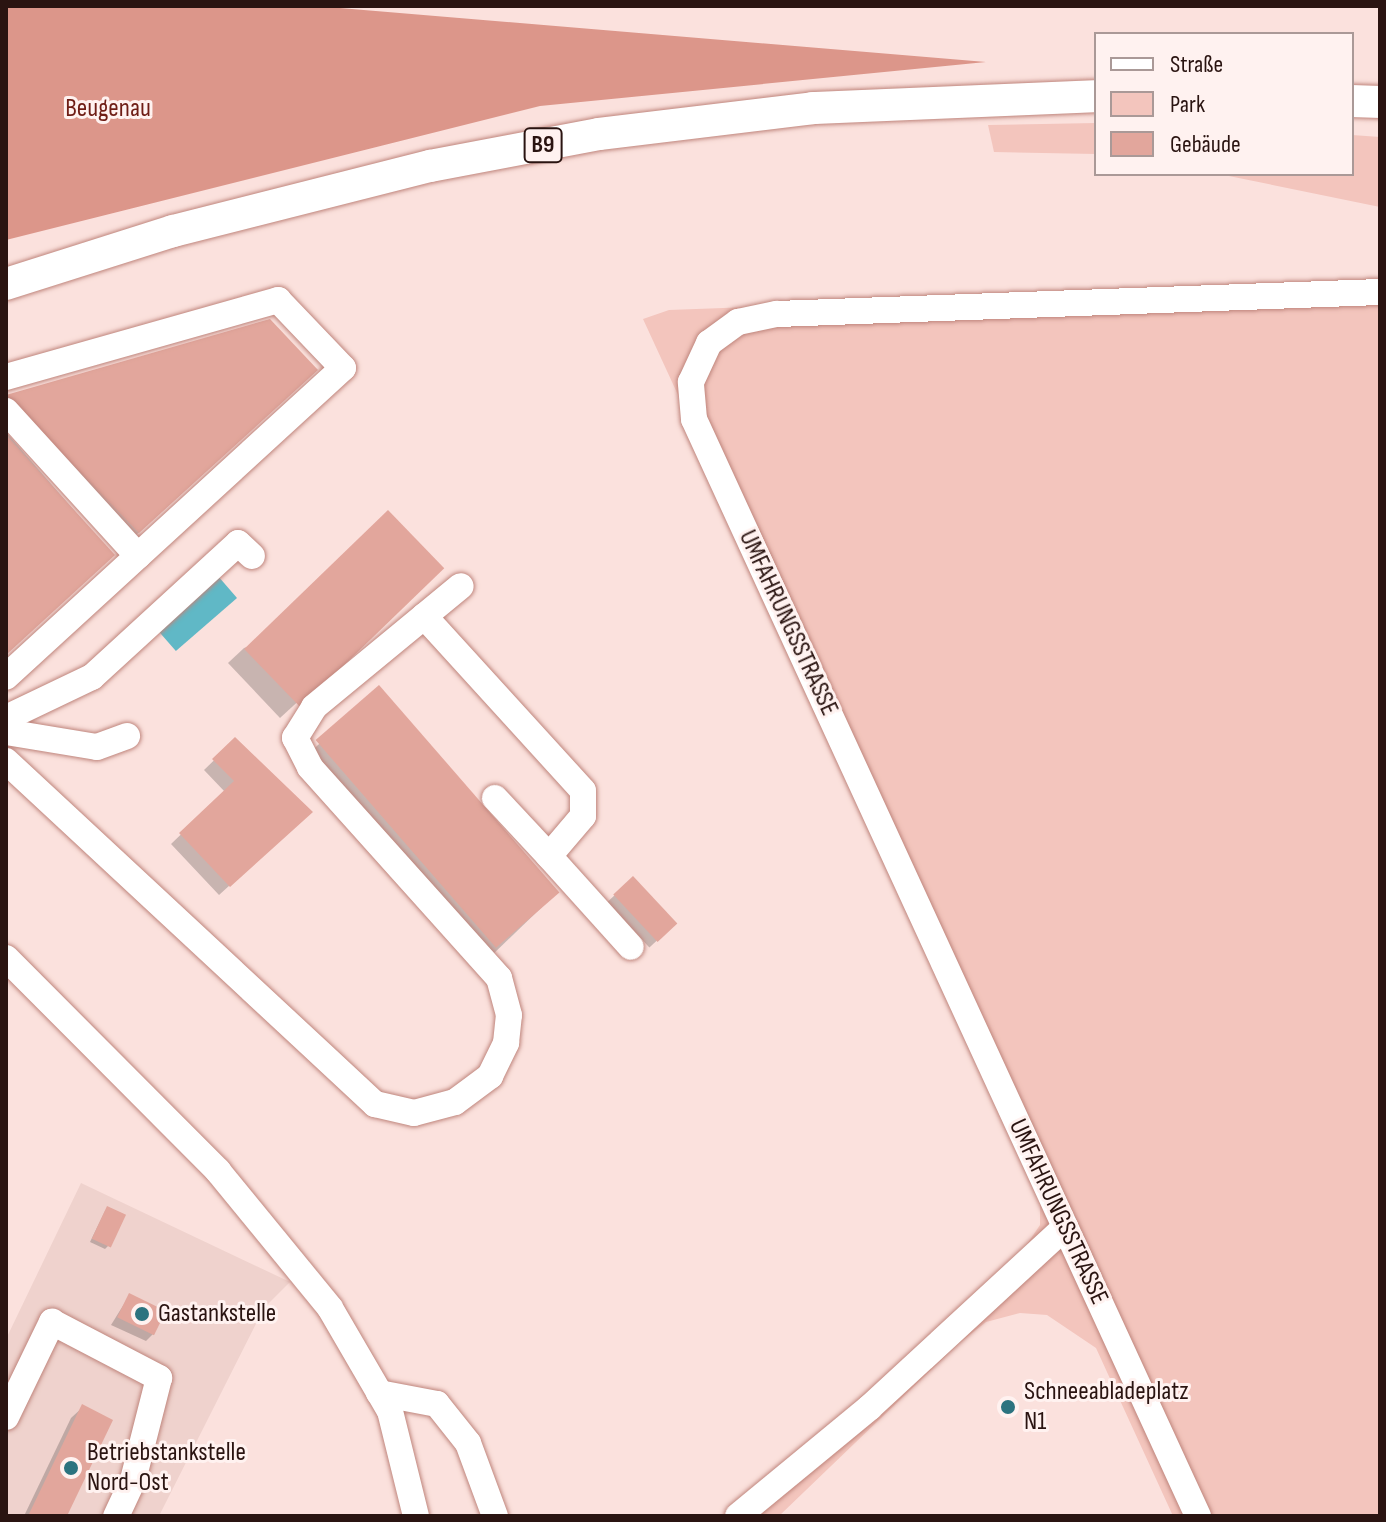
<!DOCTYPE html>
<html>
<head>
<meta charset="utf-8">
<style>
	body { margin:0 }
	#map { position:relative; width:1386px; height:1522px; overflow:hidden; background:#fbe1dd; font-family:"Sofia Sans Condensed",sans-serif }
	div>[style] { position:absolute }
	.built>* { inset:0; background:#efd2cd }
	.green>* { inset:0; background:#f3c5bd }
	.forest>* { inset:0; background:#dc968a }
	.water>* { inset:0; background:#60b8c6; transform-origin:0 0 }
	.shadow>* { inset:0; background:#0003; transform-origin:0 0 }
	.building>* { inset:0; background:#e2a69c; transform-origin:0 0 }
	.roads { filter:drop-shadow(0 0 2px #bf857c) drop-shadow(0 0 2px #bf857c) }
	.minor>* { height:26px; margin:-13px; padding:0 13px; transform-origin:13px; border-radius:13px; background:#fff }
	.major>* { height:32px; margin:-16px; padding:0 16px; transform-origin:16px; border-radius:16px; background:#fff }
	.dots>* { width:22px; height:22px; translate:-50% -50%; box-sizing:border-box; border:4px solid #fff2f0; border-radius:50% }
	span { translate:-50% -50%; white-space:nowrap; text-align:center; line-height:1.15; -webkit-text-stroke:6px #fff2f0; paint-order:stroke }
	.shield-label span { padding:2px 6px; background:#fff2f0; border:2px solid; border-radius:6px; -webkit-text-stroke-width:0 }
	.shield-label { font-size:24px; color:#2a1411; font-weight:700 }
	.park-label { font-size:26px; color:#6f1d15 }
	.street-label { font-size:26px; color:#2a1411 }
	.poi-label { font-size:26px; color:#2a1411 }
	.left { translate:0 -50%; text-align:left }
	.frame { position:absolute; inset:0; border:8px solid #2a1411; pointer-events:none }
	.legend { position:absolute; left:1094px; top:32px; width:260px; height:144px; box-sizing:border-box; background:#fff2f0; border:2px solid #aa9997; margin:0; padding:10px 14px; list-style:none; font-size:24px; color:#2a1411 }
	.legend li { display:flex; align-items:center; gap:16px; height:40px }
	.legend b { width:40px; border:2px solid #aa9997 }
</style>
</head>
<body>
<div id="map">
	<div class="built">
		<i style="clip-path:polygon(81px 1183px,290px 1282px,264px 1308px,159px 1516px,6px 1516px,6px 1339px)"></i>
	</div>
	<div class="green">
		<i style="clip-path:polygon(1096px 123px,1096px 154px,994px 152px,988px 125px)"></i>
		<i style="clip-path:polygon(1352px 135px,1380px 137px,1380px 207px,1219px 174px,1352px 174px)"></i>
		<i style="clip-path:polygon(1380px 284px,1380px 1516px,1173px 1516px,1096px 1348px,1047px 1315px,1020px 1313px,986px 1322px,958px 1344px,779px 1516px,757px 1516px,979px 1315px,1040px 1225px,1040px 1180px,643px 319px,669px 310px)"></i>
	</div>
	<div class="forest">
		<i style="clip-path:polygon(6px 6px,316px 6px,986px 62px,540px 106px,6px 240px)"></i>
	</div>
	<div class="water">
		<i style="left:218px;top:576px;width:29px;height:81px;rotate:49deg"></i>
	</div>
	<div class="shadow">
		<i style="clip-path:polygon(300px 385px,123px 547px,6px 399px,11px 394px)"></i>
		<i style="clip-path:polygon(6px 432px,113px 555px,6px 654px)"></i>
		<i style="clip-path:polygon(426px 584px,280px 718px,228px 663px,244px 648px)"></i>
		<i style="clip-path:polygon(379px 688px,542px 907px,489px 958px,303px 759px)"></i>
		<i style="clip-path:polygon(235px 740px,301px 821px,219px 895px,171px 844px,225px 792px,204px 770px)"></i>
		<i style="left:632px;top:879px;width:62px;height:34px;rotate:47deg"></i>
		<i style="clip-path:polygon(105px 1211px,108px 1246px,105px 1249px,90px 1242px)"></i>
		<i style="clip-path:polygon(129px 1296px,153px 1334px,146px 1341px,111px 1325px)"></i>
		<i style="clip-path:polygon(83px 1407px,64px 1516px,24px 1516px,71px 1418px)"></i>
	</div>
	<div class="building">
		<i style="clip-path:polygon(270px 319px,318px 370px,139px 533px,6px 395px)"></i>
		<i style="clip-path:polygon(6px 435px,115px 555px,6px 655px)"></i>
		<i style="left:388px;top:510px;width:81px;height:200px;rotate:46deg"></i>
		<i style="left:379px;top:685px;width:275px;height:84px;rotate:49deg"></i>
		<i style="clip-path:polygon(235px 737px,313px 812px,230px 887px,179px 833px,234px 781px,212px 759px)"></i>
		<i style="left:633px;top:876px;width:65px;height:27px;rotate:47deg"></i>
		<i style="left:107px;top:1206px;width:21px;height:36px;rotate:25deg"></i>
		<i style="left:129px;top:1293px;width:41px;height:27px;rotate:26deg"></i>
		<i style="clip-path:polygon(82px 1404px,113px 1420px,67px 1516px,28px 1516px)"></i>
	</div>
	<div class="roads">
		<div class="minor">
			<i style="left:6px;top:377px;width:283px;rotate:-15.8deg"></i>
			<i style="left:278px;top:300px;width:94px;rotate:46.3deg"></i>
			<i style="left:343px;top:368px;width:457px;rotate:137.5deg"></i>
			<i style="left:6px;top:411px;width:196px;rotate:47.7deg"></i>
			<i style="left:424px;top:616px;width:236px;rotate:47.7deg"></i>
			<i style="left:583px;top:791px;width:25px;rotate:90deg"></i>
			<i style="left:583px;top:816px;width:52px;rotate:130.4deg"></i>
			<i style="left:549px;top:856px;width:122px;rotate:48deg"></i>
			<i style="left:6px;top:718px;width:95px;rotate:-25.5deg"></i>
			<i style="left:92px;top:677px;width:198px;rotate:-42.5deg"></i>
			<i style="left:238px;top:543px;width:19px;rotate:43deg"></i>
			<i style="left:6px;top:732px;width:92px;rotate:9.4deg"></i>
			<i style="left:97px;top:747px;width:32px;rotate:-20deg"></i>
			<i style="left:6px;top:761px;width:504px;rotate:42.91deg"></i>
			<i style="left:375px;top:1104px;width:40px;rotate:13deg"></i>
			<i style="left:414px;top:1113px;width:42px;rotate:-15deg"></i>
			<i style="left:455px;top:1102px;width:44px;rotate:-36.6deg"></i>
			<i style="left:490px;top:1076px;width:37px;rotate:-64deg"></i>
			<i style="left:506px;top:1043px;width:28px;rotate:-84deg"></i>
			<i style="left:509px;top:1015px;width:38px;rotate:-105deg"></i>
			<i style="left:499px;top:978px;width:283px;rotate:-131.9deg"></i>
			<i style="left:310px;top:767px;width:33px;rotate:-117deg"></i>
			<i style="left:295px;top:738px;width:36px;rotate:-58deg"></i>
			<i style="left:314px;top:707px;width:190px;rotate:-39.5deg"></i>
			<i style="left:495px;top:798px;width:79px;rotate:47deg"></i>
			<i style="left:6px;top:958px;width:301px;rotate:45.1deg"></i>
			<i style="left:218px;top:1171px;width:177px;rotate:50.7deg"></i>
			<i style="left:330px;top:1308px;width:119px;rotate:59.8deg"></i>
			<i style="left:390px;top:1411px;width:108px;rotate:76.1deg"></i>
			<i style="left:379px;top:1393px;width:59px;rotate:10.7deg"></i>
			<i style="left:437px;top:1404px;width:50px;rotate:51.5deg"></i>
			<i style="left:468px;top:1443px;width:78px;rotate:69.7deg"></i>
			<i style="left:6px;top:1417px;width:106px;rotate:-64.2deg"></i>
			<i style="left:52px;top:1322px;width:121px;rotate:27.6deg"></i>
			<i style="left:159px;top:1378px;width:105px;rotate:104.3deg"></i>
			<i style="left:133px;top:1480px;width:40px;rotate:115deg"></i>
			<i style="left:738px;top:1516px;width:170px;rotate:-39.5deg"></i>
			<i style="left:869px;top:1408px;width:267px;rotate:-42.7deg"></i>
			<i style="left:1198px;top:1516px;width:1207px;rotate:-114.68deg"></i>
			<i style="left:694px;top:419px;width:37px;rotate:-95deg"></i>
			<i style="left:691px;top:382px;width:43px;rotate:-65.2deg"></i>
			<i style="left:709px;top:343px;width:36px;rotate:-36deg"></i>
			<i style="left:738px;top:322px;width:40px;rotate:-12deg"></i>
			<i style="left:777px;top:314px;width:603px;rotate:-2.09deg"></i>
		</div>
		<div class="major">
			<i style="left:1352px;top:101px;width:28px;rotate:2deg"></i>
			<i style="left:6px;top:284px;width:175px;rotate:-17.6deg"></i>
			<i style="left:173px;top:231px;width:265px;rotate:-14.2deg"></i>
			<i style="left:430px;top:166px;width:172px;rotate:-10.7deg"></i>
			<i style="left:599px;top:134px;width:216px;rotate:-6.9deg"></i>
			<i style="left:813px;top:108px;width:283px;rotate:-2.4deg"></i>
		</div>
	</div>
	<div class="dots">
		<i style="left:142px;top:1314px;background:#2c737f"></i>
		<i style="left:1008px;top:1407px;background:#2c737f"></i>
		<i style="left:71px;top:1468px;background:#2c737f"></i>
	</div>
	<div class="shield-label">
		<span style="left:543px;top:145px">B9</span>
	</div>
	<div class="park-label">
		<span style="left:108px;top:109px">Beugenau</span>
	</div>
	<div class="street-label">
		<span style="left:788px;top:623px;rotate:65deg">UMFAHRUNGSSTRASSE</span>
		<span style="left:1058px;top:1212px;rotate:65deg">UMFAHRUNGSSTRASSE</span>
	</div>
	<div class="poi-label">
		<span class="left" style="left:158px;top:1314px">Gastankstelle</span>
		<span class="left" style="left:1024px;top:1407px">Schneeabladeplatz<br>N1</span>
		<span class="left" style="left:87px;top:1468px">Betriebstankstelle<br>Nord-Ost</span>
	</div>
	<div class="frame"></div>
	<ul class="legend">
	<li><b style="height:10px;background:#fff"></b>Straße</li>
	<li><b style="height:22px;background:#f3c5bd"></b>Park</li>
	<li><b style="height:22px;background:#e2a69c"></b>Gebäude</li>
	</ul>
</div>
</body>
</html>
